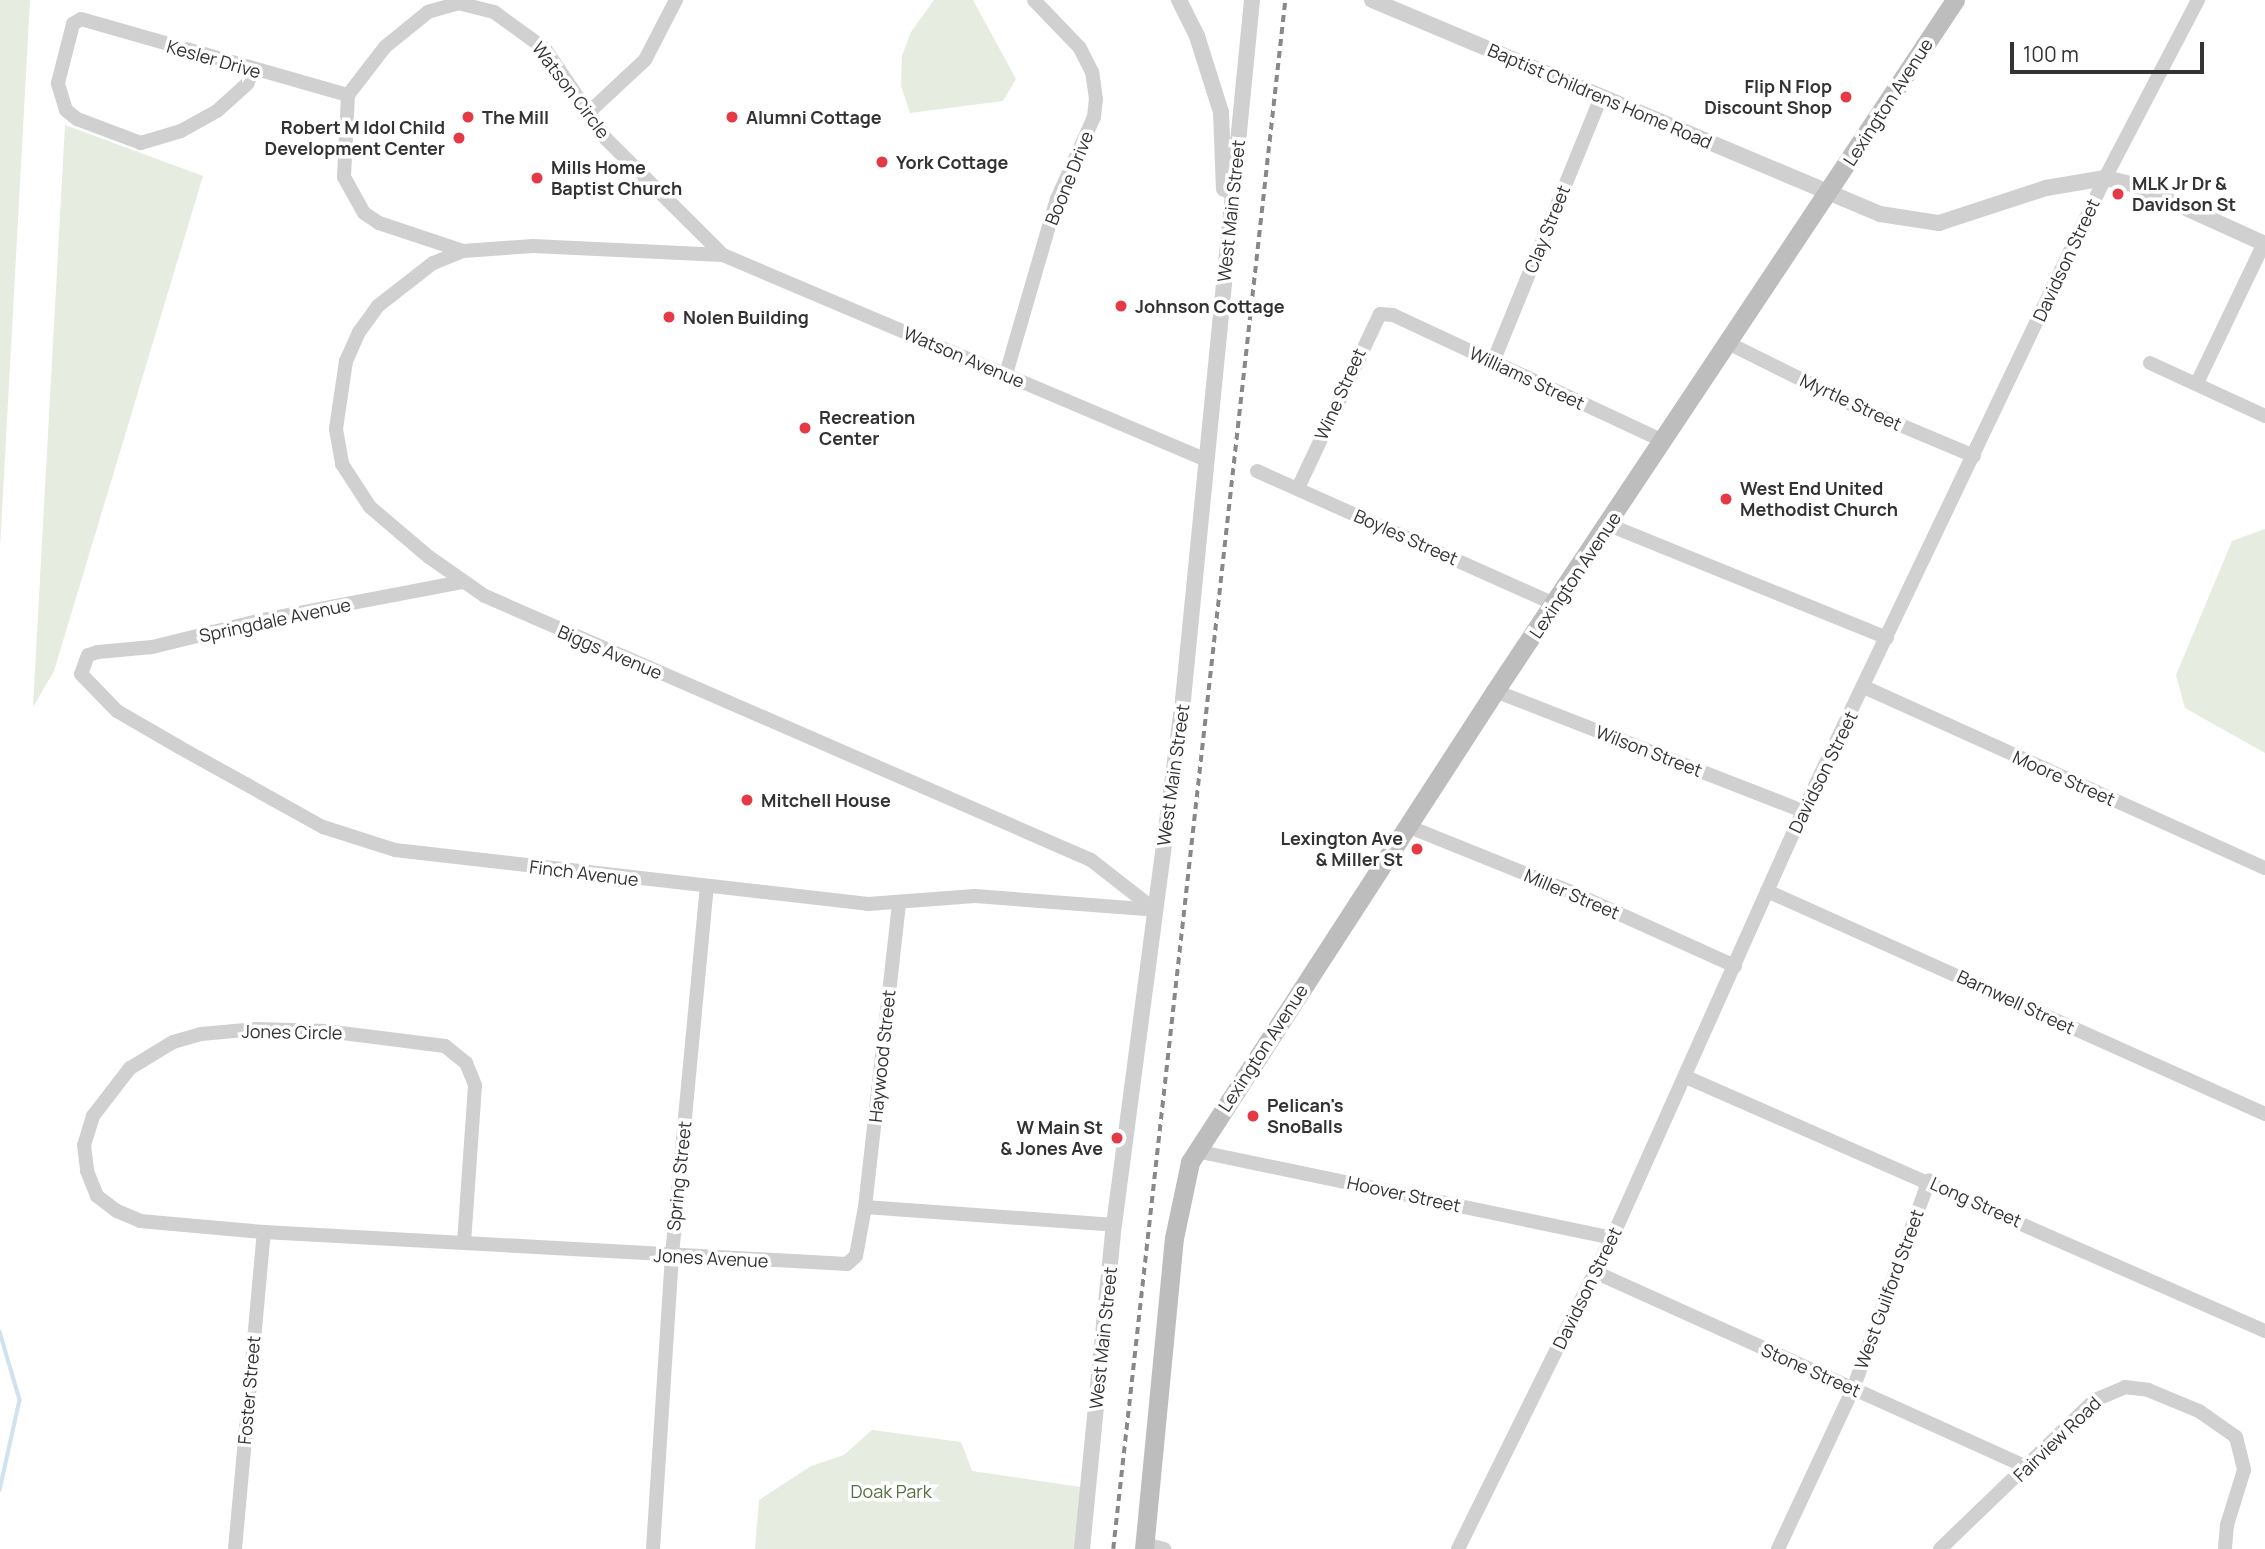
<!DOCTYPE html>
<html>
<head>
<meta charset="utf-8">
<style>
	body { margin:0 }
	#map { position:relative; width:2265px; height:1549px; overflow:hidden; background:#fff; font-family:Manrope,sans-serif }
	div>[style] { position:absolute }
	.green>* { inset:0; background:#e6ecdf }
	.stream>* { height:3.5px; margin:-1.75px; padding:0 1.75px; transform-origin:1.75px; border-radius:1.75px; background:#cfe2ee }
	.minor>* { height:14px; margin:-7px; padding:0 7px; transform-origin:7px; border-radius:7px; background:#d0d0d0 }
	.tertiary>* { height:16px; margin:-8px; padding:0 8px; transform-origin:8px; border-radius:8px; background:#d0d0d0 }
	.secondary>* { height:19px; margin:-9.5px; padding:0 9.5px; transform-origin:9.5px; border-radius:9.5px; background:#bdbdbd }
	.rail>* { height:3.5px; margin-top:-1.75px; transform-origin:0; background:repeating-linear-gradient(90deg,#888 0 7px,transparent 0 12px) }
	.dots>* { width:19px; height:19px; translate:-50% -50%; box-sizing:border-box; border:4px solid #fff; border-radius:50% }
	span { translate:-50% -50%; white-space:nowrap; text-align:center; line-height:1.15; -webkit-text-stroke:7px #fff; paint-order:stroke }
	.street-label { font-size:18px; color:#333 }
	.poi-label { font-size:18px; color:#333; font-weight:700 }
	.right { translate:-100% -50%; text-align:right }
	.left { translate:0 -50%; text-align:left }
	.park-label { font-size:18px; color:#56703f }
	.scale { position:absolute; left:2010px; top:42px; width:194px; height:32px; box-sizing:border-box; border:4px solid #333; border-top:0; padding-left:9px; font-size:21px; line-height:24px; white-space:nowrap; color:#333; -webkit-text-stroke:5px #fff; paint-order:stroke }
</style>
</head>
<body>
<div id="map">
	<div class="green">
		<i style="clip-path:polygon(0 0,30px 0,0 548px)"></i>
		<i style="clip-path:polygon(934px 0,973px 0,1016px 79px,1003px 101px,910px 113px,901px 86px,902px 56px,911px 32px)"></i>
		<i style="clip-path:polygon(65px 125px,203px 176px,54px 671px,33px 707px)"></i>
		<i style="clip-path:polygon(2265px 529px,2265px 753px,2185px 708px,2176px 675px,2232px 541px)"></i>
		<i style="clip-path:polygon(872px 1430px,961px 1442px,972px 1471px,1081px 1487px,1077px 1549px,755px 1549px,759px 1500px,811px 1466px,844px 1455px)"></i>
	</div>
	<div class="stream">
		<i style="left:0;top:1332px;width:71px;rotate:73.6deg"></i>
		<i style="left:20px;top:1400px;width:92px;rotate:102.5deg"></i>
	</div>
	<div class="minor">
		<i style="left:253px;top:71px;width:14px;rotate:115deg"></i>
		<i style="left:247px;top:84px;width:40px;rotate:138deg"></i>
		<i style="left:217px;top:111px;width:41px;rotate:150.9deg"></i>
		<i style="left:181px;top:131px;width:42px;rotate:163.3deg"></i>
		<i style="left:141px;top:143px;width:68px;rotate:-159.4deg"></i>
		<i style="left:77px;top:119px;width:14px;rotate:-141deg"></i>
		<i style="left:66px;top:110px;width:28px;rotate:-107deg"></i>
		<i style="left:58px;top:83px;width:61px;rotate:-75.7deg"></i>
		<i style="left:73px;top:24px;width:9px;rotate:-32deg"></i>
		<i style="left:81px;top:19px;width:278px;rotate:15.9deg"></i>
		<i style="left:587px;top:114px;width:79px;rotate:-43deg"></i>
		<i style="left:645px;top:60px;width:68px;rotate:-62.7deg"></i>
		<i style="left:463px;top:251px;width:32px;rotate:158deg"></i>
		<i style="left:433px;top:263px;width:70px;rotate:142deg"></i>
		<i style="left:378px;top:306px;width:32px;rotate:126deg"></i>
		<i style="left:359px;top:332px;width:32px;rotate:114deg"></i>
		<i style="left:346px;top:361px;width:69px;rotate:98.4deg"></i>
		<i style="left:336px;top:429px;width:36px;rotate:80deg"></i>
		<i style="left:342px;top:464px;width:51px;rotate:56.9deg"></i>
		<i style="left:370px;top:507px;width:77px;rotate:40.3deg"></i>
		<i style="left:429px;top:557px;width:68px;rotate:34.9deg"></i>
		<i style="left:485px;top:596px;width:661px;rotate:23.54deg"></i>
		<i style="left:1091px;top:860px;width:81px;rotate:38deg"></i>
		<i style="left:723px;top:255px;width:165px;rotate:-135.2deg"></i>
		<i style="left:606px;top:139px;width:109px;rotate:-124.1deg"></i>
		<i style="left:545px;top:49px;width:63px;rotate:-144deg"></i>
		<i style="left:494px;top:12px;width:36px;rotate:-166deg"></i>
		<i style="left:459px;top:3px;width:32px;rotate:164deg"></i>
		<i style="left:428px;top:12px;width:55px;rotate:140.9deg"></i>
		<i style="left:385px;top:47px;width:61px;rotate:127.6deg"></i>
		<i style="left:348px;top:95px;width:82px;rotate:92.8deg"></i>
		<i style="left:344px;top:177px;width:41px;rotate:60.9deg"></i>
		<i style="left:364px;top:213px;width:18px;rotate:34deg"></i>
		<i style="left:379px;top:223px;width:89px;rotate:18.4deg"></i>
		<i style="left:463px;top:251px;width:70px;rotate:-4.1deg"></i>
		<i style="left:533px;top:246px;width:190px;rotate:2.7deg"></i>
		<i style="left:723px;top:255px;width:522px;rotate:22.98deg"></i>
		<i style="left:1730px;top:344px;width:140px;rotate:26.4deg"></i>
		<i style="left:1855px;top:406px;width:129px;rotate:22.8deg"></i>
		<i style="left:1493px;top:362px;width:286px;rotate:-67.8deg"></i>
		<i style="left:2150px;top:363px;width:127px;rotate:24.7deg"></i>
		<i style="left:1006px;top:374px;width:182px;rotate:-73.8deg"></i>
		<i style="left:1057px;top:199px;width:90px;rotate:-65.7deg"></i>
		<i style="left:1094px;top:117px;width:18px;rotate:-84deg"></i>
		<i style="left:1096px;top:99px;width:27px;rotate:-98deg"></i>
		<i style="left:1092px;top:72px;width:28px;rotate:-117deg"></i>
		<i style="left:1079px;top:47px;width:65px;rotate:-133.8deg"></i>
		<i style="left:2197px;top:383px;width:155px;rotate:-64.4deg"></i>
		<i style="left:1257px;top:471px;width:326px;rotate:24.1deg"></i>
		<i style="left:1298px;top:488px;width:192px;rotate:-64.8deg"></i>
		<i style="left:1380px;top:314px;width:13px;rotate:4deg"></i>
		<i style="left:1393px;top:315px;width:298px;rotate:25deg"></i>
		<i style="left:1609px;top:525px;width:300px;rotate:22.1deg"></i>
		<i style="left:462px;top:582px;width:204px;rotate:169.2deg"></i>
		<i style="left:262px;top:620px;width:113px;rotate:166.2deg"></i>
		<i style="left:152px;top:647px;width:54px;rotate:174.7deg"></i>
		<i style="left:98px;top:652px;width:10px;rotate:163deg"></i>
		<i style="left:88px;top:655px;width:20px;rotate:110deg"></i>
		<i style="left:81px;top:674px;width:52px;rotate:45.8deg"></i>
		<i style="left:117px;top:711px;width:72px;rotate:30.1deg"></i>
		<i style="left:179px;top:747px;width:165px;rotate:29.1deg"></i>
		<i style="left:323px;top:827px;width:76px;rotate:17.7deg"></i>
		<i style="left:395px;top:850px;width:476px;rotate:6.5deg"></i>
		<i style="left:868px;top:904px;width:107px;rotate:-4.3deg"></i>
		<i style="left:975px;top:896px;width:181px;rotate:4.4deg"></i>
		<i style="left:1864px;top:687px;width:440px;rotate:24.3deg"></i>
		<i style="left:1495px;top:691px;width:331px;rotate:21.3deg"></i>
		<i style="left:1407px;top:826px;width:177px;rotate:21.9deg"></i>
		<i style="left:1571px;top:892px;width:180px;rotate:24.3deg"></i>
		<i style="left:1767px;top:891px;width:546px;rotate:24.12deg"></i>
		<i style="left:1686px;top:1077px;width:632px;rotate:23.69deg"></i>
		<i style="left:1196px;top:1151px;width:425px;rotate:11.8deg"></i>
		<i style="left:865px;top:1207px;width:250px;rotate:4.1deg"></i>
		<i style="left:464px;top:1243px;width:158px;rotate:-86deg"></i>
		<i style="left:475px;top:1085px;width:24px;rotate:-112deg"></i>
		<i style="left:466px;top:1063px;width:27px;rotate:-141deg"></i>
		<i style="left:445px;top:1046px;width:119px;rotate:-172.8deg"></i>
		<i style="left:327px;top:1031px;width:71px;rotate:-178.4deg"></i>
		<i style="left:256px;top:1029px;width:55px;rotate:174.8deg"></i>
		<i style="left:201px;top:1034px;width:29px;rotate:164deg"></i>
		<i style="left:173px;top:1042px;width:50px;rotate:148.8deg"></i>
		<i style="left:130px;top:1068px;width:61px;rotate:127.6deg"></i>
		<i style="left:93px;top:1116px;width:30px;rotate:107deg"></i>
		<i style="left:84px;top:1145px;width:26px;rotate:83deg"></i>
		<i style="left:87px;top:1171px;width:27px;rotate:68deg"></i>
		<i style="left:97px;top:1196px;width:25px;rotate:37deg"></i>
		<i style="left:117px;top:1211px;width:25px;rotate:23deg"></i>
		<i style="left:140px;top:1221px;width:124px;rotate:5.1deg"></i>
		<i style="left:264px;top:1232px;width:584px;rotate:3.14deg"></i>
		<i style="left:847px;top:1264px;width:12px;rotate:-42deg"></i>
		<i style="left:856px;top:1256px;width:50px;rotate:-79.6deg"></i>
		<i style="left:865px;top:1207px;width:304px;rotate:-83.6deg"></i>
		<i style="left:1595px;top:1272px;width:474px;rotate:24.3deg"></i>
		<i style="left:1144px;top:1544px;width:21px;rotate:14deg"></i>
		<i style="left:235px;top:1549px;width:318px;rotate:-84.8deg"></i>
		<i style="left:653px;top:1549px;width:295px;rotate:-86.3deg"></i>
		<i style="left:672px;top:1255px;width:369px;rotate:-84.6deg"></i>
		<i style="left:1458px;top:1549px;width:347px;rotate:-63.7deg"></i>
		<i style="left:1612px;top:1238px;width:468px;rotate:-65.9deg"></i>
		<i style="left:1803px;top:811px;width:701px;rotate:-64.49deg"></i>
		<i style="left:2105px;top:178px;width:201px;rotate:-62.4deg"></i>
		<i style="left:1778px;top:1549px;width:177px;rotate:-64.9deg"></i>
		<i style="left:1853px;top:1389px;width:222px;rotate:-70deg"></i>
		<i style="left:1940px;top:1549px;width:215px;rotate:-43.9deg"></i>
		<i style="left:2095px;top:1400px;width:33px;rotate:-23deg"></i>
		<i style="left:2125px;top:1387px;width:23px;rotate:7deg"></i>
		<i style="left:2148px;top:1390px;width:55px;rotate:22.4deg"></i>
		<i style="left:2199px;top:1411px;width:45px;rotate:35.1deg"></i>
		<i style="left:2236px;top:1437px;width:34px;rotate:76deg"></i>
		<i style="left:2244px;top:1470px;width:58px;rotate:107.2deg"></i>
		<i style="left:2227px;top:1525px;width:24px;rotate:95deg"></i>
	</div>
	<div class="tertiary">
		<i style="left:1179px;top:0;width:40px;rotate:63.4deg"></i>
		<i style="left:1197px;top:36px;width:80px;rotate:72.5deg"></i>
		<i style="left:1221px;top:112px;width:77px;rotate:87.8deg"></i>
		<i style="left:1372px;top:0;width:551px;rotate:22.84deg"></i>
		<i style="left:1880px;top:214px;width:60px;rotate:8.7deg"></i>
		<i style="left:1939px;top:223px;width:113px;rotate:-18.1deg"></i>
		<i style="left:2046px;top:188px;width:60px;rotate:-9.6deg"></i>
		<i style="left:2105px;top:178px;width:31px;rotate:13deg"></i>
		<i style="left:2135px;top:185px;width:143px;rotate:24.4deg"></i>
		<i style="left:1082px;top:1549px;width:326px;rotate:-84.4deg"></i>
		<i style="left:1114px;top:1225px;width:530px;rotate:-82.51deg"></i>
		<i style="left:1183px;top:700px;width:703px;rotate:-84.37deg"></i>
	</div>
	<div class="secondary">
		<i style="left:1144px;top:1549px;width:312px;rotate:-84.5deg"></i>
		<i style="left:1174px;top:1238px;width:78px;rotate:-78.1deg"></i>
		<i style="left:1190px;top:1162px;width:561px;rotate:-57.07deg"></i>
		<i style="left:1495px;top:691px;width:830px;rotate:-56.35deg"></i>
	</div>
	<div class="rail">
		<i style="left:1113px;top:1549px;width:1559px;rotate:-83.66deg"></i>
	</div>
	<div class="dots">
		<i style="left:1846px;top:97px;background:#e63946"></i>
		<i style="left:468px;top:117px;background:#e63946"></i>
		<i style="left:732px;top:117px;background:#e63946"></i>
		<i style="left:459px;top:138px;background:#e63946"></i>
		<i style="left:882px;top:162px;background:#e63946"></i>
		<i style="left:537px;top:178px;background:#e63946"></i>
		<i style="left:2118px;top:194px;background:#e63946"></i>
		<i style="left:1121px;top:306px;background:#e63946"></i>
		<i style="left:669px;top:317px;background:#e63946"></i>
		<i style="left:805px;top:428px;background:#e63946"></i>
		<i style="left:1726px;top:499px;background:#e63946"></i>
		<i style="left:747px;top:800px;background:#e63946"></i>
		<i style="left:1417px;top:849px;background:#e63946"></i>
		<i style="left:1253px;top:1116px;background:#e63946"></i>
		<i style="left:1117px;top:1138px;background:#e63946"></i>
	</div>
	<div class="street-label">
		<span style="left:214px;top:59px;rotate:16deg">Kesler Drive</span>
		<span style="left:571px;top:90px;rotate:53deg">Watson Circle</span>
		<span style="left:1600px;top:96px;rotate:23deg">Baptist Childrens Home Road</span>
		<span style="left:1888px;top:102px;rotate:-57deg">Lexington Avenue</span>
		<span style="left:1069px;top:178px;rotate:-68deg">Boone Drive</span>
		<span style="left:1231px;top:211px;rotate:-84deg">West Main Street</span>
		<span style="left:1547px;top:229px;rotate:-68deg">Clay Street</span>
		<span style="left:2066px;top:260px;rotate:-65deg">Davidson Street</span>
		<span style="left:964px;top:357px;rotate:23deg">Watson Avenue</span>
		<span style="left:1527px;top:378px;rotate:25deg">Williams Street</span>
		<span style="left:1340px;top:394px;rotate:-66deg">Wine Street</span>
		<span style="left:1851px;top:402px;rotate:25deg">Myrtle Street</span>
		<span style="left:1406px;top:537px;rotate:24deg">Boyles Street</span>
		<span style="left:1575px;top:575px;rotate:-56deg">Lexington Avenue</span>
		<span style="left:275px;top:620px;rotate:-12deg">Springdale Avenue</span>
		<span style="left:610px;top:652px;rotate:23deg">Biggs Avenue</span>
		<span style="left:1649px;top:751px;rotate:21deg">Wilson Street</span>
		<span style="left:1823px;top:772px;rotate:-64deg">Davidson Street</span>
		<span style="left:1173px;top:775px;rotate:-82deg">West Main Street</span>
		<span style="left:2064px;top:778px;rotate:24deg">Moore Street</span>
		<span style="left:584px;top:873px;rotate:7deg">Finch Avenue</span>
		<span style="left:1572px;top:894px;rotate:23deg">Miller Street</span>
		<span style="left:2016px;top:1002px;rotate:25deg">Barnwell Street</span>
		<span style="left:292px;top:1032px;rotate:1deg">Jones Circle</span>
		<span style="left:1263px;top:1048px;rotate:-57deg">Lexington Avenue</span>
		<span style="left:882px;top:1056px;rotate:-84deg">Haywood Street</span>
		<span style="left:679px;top:1176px;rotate:-84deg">Spring Street</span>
		<span style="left:1404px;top:1194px;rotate:12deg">Hoover Street</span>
		<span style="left:1976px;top:1202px;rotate:24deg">Long Street</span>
		<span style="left:711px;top:1258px;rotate:3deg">Jones Avenue</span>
		<span style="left:1587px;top:1288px;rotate:-64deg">Davidson Street</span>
		<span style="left:1889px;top:1289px;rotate:-70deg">West Guilford Street</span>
		<span style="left:1103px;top:1338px;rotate:-84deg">West Main Street</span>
		<span style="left:1811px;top:1370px;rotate:24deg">Stone Street</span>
		<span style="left:249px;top:1390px;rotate:-85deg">Foster Street</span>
		<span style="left:2057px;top:1439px;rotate:-44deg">Fairview Road</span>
	</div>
	<div class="poi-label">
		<span class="right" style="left:1832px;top:97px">Flip N Flop<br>Discount Shop</span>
		<span class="left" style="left:482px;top:117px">The Mill</span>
		<span class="left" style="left:746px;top:117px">Alumni Cottage</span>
		<span class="right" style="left:445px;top:138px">Robert M Idol Child<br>Development Center</span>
		<span class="left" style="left:896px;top:162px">York Cottage</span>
		<span class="left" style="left:551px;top:178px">Mills Home<br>Baptist Church</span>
		<span class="left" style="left:2132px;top:194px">MLK Jr Dr &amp;<br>Davidson St</span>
		<span class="left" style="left:1135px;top:306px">Johnson Cottage</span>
		<span class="left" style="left:683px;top:317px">Nolen Building</span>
		<span class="left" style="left:819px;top:428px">Recreation<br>Center</span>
		<span class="left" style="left:1740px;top:499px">West End United<br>Methodist Church</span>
		<span class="left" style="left:761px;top:800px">Mitchell House</span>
		<span class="right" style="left:1403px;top:849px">Lexington Ave<br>&amp; Miller St</span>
		<span class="left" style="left:1267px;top:1116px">Pelican's<br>SnoBalls</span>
		<span class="right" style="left:1103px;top:1138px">W Main St<br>&amp; Jones Ave</span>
	</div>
	<div class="park-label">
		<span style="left:891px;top:1491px">Doak Park</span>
	</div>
	<div class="scale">100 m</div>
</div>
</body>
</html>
